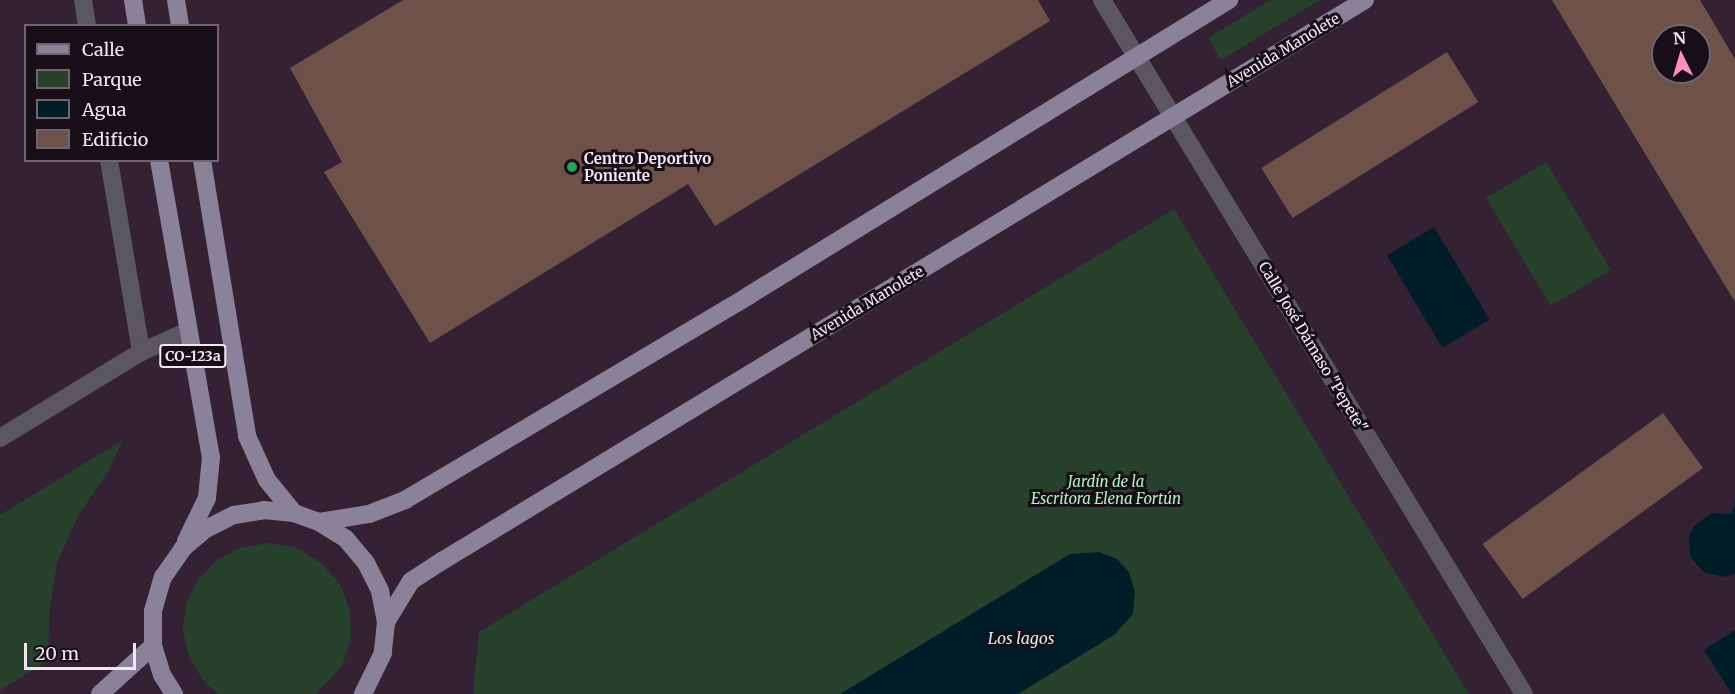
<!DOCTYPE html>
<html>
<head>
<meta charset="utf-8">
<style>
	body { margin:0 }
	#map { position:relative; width:1735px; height:694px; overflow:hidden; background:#342134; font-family:Merriweather,serif }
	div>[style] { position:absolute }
	.green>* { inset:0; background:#27412c; transform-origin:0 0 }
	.water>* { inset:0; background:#011e28; transform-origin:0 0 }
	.building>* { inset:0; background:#6e5148; transform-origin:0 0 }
	.minor>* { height:18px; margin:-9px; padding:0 9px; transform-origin:9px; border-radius:9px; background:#5a5662 }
	.primary>* { height:18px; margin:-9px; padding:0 9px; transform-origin:9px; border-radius:9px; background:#8a8299 }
	.dots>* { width:16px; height:16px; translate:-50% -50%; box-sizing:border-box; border:3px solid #170e17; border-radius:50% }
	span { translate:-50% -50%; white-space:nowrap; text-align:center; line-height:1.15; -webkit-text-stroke:6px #170e17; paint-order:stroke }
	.shield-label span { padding:2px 4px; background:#170e17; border:2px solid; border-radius:4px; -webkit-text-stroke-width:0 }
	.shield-label { font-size:14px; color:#f3e6f2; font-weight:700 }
	.street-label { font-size:15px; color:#f3e6f2 }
	.poi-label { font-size:15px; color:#f3e6f2; font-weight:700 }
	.left { translate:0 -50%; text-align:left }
	.park-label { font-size:15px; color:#b2f2be; font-style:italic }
	.water-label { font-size:16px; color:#caeaf7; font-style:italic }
	.legend { position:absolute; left:24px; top:24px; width:195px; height:138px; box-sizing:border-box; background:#170e17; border:2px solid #6f646f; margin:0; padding:8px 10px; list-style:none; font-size:18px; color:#f3e6f2 }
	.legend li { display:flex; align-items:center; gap:12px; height:30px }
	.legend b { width:30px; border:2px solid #6f646f }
	.north { position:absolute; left:1651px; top:24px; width:60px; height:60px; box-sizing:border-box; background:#170e17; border:2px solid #6f646f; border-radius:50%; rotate:355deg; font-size:16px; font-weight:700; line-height:24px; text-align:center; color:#f3e6f2 }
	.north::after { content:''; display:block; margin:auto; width:21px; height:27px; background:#fd8ec0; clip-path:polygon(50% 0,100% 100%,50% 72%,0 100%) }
	.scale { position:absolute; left:24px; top:643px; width:112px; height:27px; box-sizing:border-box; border:3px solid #f3e6f2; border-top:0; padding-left:8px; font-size:18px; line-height:21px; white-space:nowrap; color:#f3e6f2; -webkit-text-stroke:4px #170e17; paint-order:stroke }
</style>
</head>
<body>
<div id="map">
	<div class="green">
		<i style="clip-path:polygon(1271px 0,1320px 0,1221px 60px,1208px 38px)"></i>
		<i style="left:1546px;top:162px;width:126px;height:70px;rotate:59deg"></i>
		<i style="clip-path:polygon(1174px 209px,1469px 694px,473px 694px,479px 632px)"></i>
		<i style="clip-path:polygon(123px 440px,109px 470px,78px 516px,57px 563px,49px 614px,48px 661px,0 690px,0 515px)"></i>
		<i style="clip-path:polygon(268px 543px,297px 548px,321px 563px,340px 584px,350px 611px,351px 639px,342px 666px,316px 694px,218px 694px,203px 680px,189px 657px,183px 631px,186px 604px,198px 580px,217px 560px,240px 548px)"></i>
	</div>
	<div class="water">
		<i style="left:1434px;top:227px;width:108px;height:55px;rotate:59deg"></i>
		<i style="clip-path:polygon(1735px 501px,1735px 574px,1726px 577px,1705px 573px,1690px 557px,1689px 536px,1694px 526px,1711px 513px,1732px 514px)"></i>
		<i style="clip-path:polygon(1099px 552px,1117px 559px,1129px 572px,1135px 592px,1133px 614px,1114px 635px,1018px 694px,840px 694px,1070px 554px)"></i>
		<i style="clip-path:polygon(1735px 630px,1735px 694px,1732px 694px,1704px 650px)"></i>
	</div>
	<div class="building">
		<i style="clip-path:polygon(403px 0,1038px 0,1050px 21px,715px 226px,688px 184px,430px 343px,324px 172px,342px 162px,290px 68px)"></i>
		<i style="clip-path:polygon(evenodd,1552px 0,1700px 0,1735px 59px,1735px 302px,1552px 0,1663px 36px,1699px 36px,1699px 72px,1663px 72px,1663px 36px)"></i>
		<i style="left:1447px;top:52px;width:59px;height:219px;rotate:58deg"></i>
		<i style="left:1663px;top:413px;width:68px;height:223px;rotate:54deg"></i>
	</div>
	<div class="minor">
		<i style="left:83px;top:0;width:26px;rotate:81deg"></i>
		<i style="left:1102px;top:0;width:812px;rotate:58.7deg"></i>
		<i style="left:109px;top:160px;width:195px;rotate:80.5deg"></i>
		<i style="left:0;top:438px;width:165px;rotate:-31.4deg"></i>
		<i style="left:141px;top:352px;width:51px;rotate:-24.1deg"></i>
	</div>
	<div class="primary">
		<i style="left:133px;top:0;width:26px;rotate:81deg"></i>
		<i style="left:176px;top:0;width:26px;rotate:81deg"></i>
		<i style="left:159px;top:160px;width:302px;rotate:80.1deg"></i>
		<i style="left:211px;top:457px;width:41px;rotate:95.6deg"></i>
		<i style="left:207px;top:498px;width:48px;rotate:116deg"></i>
		<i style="left:202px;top:160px;width:280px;rotate:80.7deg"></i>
		<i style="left:247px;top:436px;width:48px;rotate:65.6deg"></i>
		<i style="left:267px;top:480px;width:43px;rotate:50.7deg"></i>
		<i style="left:319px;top:522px;width:51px;rotate:-9.1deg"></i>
		<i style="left:369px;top:514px;width:39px;rotate:-21deg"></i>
		<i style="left:405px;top:500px;width:399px;rotate:-30.7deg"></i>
		<i style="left:748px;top:296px;width:565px;rotate:-31.61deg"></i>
		<i style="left:386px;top:622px;width:48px;rotate:-58.6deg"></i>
		<i style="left:411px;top:581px;width:37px;rotate:-33deg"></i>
		<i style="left:442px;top:561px;width:1080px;rotate:-31.29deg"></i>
		<i style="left:100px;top:694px;width:72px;rotate:-42.2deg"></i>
		<i style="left:174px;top:694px;width:22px;rotate:-122deg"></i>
		<i style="left:162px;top:675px;width:30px;rotate:-107deg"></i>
		<i style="left:153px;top:646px;width:35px;rotate:-90deg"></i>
		<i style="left:153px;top:611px;width:35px;rotate:-74deg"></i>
		<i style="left:163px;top:577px;width:35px;rotate:-55deg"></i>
		<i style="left:183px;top:548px;width:30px;rotate:-40deg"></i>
		<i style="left:206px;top:529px;width:31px;rotate:-27deg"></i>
		<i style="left:234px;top:515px;width:30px;rotate:-9deg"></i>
		<i style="left:264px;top:510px;width:30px;rotate:6deg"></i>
		<i style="left:294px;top:513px;width:27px;rotate:20deg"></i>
		<i style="left:319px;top:522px;width:32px;rotate:32deg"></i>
		<i style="left:346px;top:539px;width:31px;rotate:50deg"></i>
		<i style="left:366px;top:563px;width:31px;rotate:63deg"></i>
		<i style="left:380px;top:591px;width:32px;rotate:79deg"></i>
		<i style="left:386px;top:622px;width:31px;rotate:96deg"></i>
		<i style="left:383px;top:653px;width:46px;rotate:116deg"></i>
	</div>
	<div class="dots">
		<i style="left:572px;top:167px;background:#2e9e5b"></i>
	</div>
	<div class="shield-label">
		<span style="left:193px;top:356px">CO-123a</span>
	</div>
	<div class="street-label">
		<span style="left:1283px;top:50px;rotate:-31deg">Avenida Manolete</span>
		<span style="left:867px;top:303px;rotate:-31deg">Avenida Manolete</span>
		<span style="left:1313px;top:347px;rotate:59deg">Calle José Dámaso "Pepete"</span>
	</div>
	<div class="poi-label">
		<span class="left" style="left:584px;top:167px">Centro Deportivo<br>Poniente</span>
	</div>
	<div class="park-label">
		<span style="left:1106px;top:490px">Jardín de la<br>Escritora Elena Fortún</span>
	</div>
	<div class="water-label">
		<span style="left:1021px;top:638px">Los lagos</span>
	</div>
	<ul class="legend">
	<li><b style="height:8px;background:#8a8299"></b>Calle</li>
	<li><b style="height:16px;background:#27412c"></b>Parque</li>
	<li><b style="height:16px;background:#011e28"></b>Agua</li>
	<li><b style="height:16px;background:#6e5148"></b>Edificio</li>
	</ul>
	<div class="north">N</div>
	<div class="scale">20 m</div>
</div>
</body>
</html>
